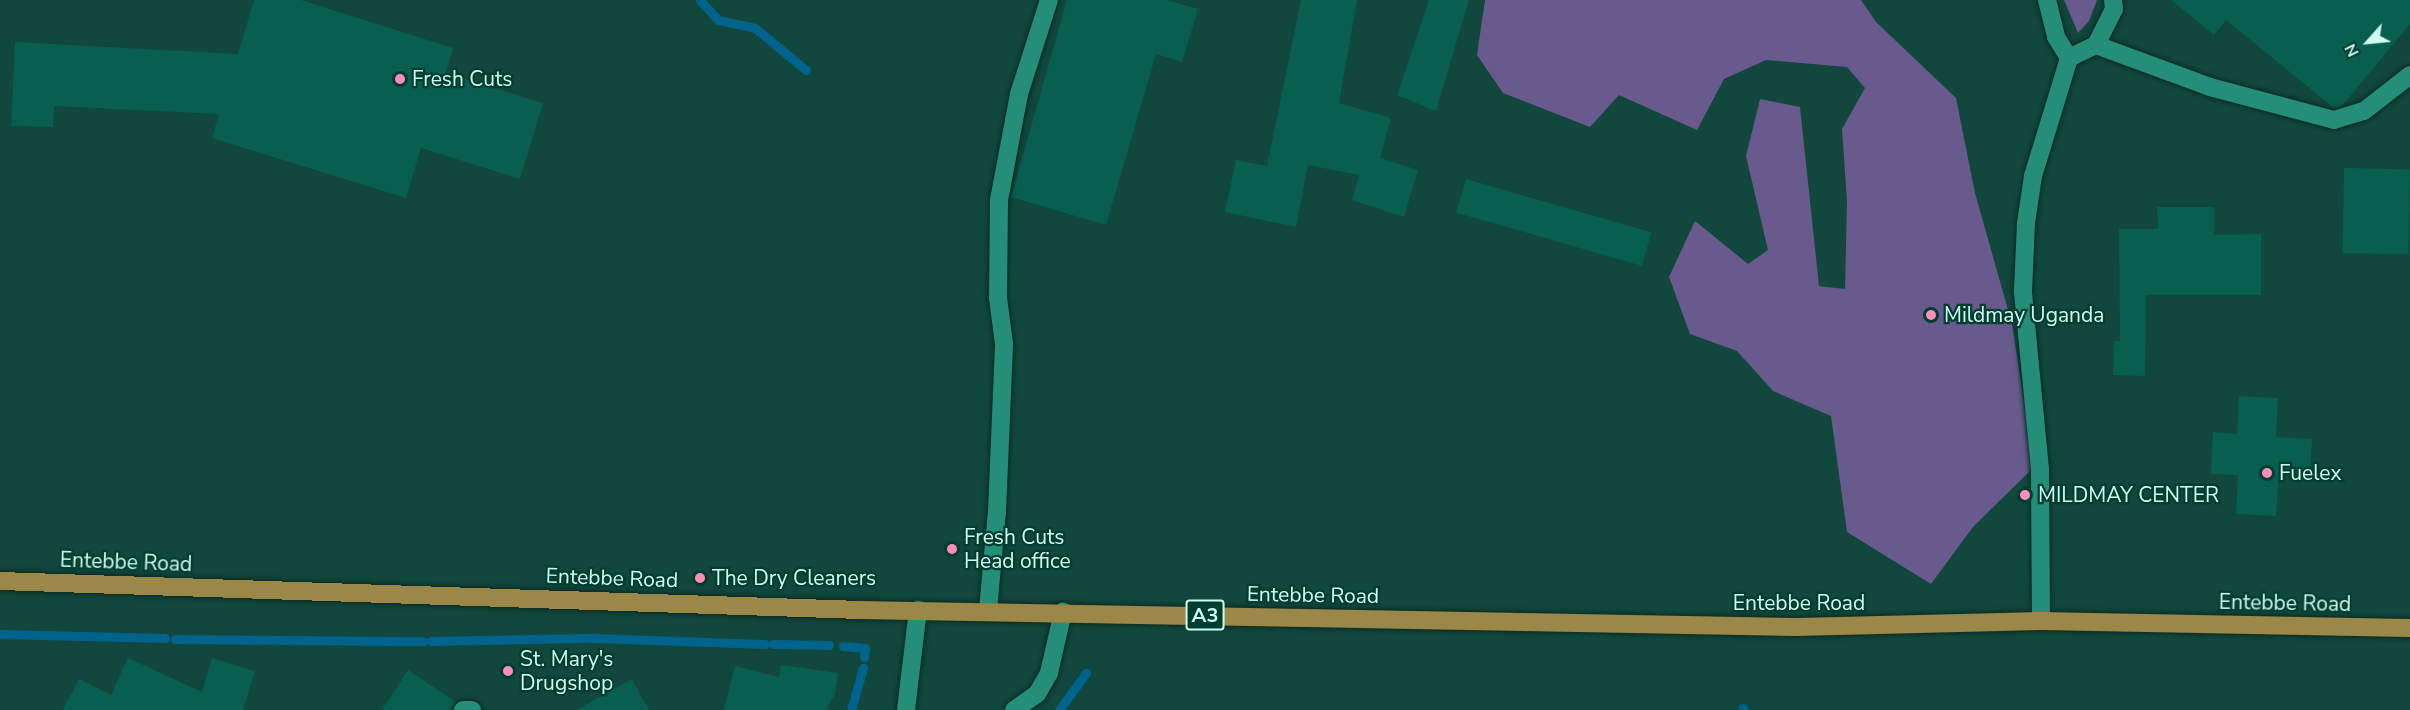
<!DOCTYPE html>
<html>
<head>
<meta charset="utf-8">
<style>
	body { margin:0 }
	#map { position:relative; width:2410px; height:710px; overflow:hidden; background:#11473c; font-family:"Nunito Sans",sans-serif }
	div>[style] { position:absolute }
	.green>* { inset:0; background:#685a8d }
	.stream>* { height:9px; margin:-4.5px; padding:0 4.5px; transform-origin:4.5px; border-radius:4.5px; background:#00638c }
	.building>* { inset:0; background:#085f4f; transform-origin:0 0 }
	.roads { filter:drop-shadow(0 0 2px #0b2a23) drop-shadow(0 0 2px #0b2a23) }
	.street>* { height:18px; margin:-9px; padding:0 9px; transform-origin:9px; border-radius:9px; background:#258e79 }
	.secondary>* { height:18px; margin:-9px; padding:0 9px; transform-origin:9px; border-radius:9px; background:#258e79 }
	.primary>* { height:18px; margin:-9px; padding:0 9px; transform-origin:9px; border-radius:9px; background:#9b8748 }
	.dots>* { width:16px; height:16px; translate:-50% -50%; box-sizing:border-box; border:3px solid #023d32; border-radius:50% }
	span { translate:-50% -50%; white-space:nowrap; text-align:center; line-height:1.15; -webkit-text-stroke:4.5px #023d32; paint-order:stroke }
	.shield-label span { padding:2px 4px; background:#023d32; border:2px solid; border-radius:4px; -webkit-text-stroke-width:0 }
	.shield-label { font-size:20px; color:#cffcef; font-weight:700 }
	.poi-label { font-size:21px; color:#cffcef }
	.left { translate:0 -50%; text-align:left }
	.street-label { font-size:21px; color:#cffcef }
	.north { position:absolute; left:2338px; top:12px; width:60px; height:60px; -webkit-text-stroke:4px #023d32; paint-order:stroke; rotate:243deg; font-size:16px; font-weight:700; line-height:24px; text-align:center; color:#cffcef }
	.north::after { content:''; display:block; margin:auto; width:21px; height:27px; background:#cffcef; clip-path:polygon(50% 0,100% 100%,50% 72%,0 100%) }
</style>
</head>
<body>
<div id="map">
	<div class="green">
		<i style="clip-path:polygon(1485px 0,1861px 0,1876px 22px,1956px 98px,1975px 193px,2012px 324px,2034px 467px,1973px 527px,1931px 584px,1847px 532px,1831px 416px,1773px 391px,1737px 351px,1690px 334px,1669px 277px,1695px 221px,1748px 264px,1768px 250px,1746px 156px,1760px 99px,1800px 107px,1819px 286px,1845px 289px,1847px 201px,1842px 129px,1865px 88px,1847px 67px,1766px 60px,1724px 79px,1697px 130px,1619px 95px,1590px 127px,1503px 93px,1477px 55px)"></i>
		<i style="clip-path:polygon(2064px 0,2097px 0,2089px 21px,2078px 33px)"></i>
	</div>
	<div class="stream">
		<i style="left:700px;top:0;width:27px;rotate:48deg"></i>
		<i style="left:718px;top:20px;width:38px;rotate:12deg"></i>
		<i style="left:755px;top:28px;width:66px;rotate:39.5deg"></i>
		<i style="left:0;top:634px;width:165px;rotate:1.4deg"></i>
		<i style="left:175px;top:639px;width:248px;rotate:0.5deg"></i>
		<i style="left:431px;top:641px;width:163px;rotate:-1.1deg"></i>
		<i style="left:594px;top:638px;width:171px;rotate:2deg"></i>
		<i style="left:773px;top:644px;width:56px;rotate:1deg"></i>
		<i style="left:843px;top:646px;width:22px;rotate:5deg"></i>
		<i style="left:865px;top:648px;width:9px;rotate:96deg"></i>
		<i style="left:1743px;top:708px;width:2px;rotate:63deg"></i>
		<i style="left:851px;top:710px;width:44px;rotate:-74.1deg"></i>
		<i style="left:1059px;top:710px;width:46px;rotate:-53.9deg"></i>
	</div>
	<div class="building">
		<i style="clip-path:polygon(254px 0,301px 0,453px 48px,446px 73px,543px 103px,520px 179px,421px 148px,406px 198px,212px 138px,219px 114px,54px 106px,53px 127px,11px 126px,15px 42px,238px 54px)"></i>
		<i style="clip-path:polygon(1067px 0,1167px 0,1198px 9px,1182px 62px,1156px 54px,1106px 225px,1011px 197px)"></i>
		<i style="clip-path:polygon(1301px 0,1357px 0,1339px 103px,1391px 118px,1380px 158px,1418px 170px,1404px 217px,1352px 200px,1359px 175px,1308px 165px,1296px 227px,1225px 212px,1236px 160px,1267px 166px)"></i>
		<i style="clip-path:polygon(1429px 0,1469px 0,1436px 111px,1397px 95px)"></i>
		<i style="clip-path:polygon(2171px 0,2410px 0,2410px 24px,2342px 106px,2334px 108px,2226px 20px,2214px 35px)"></i>
		<i style="left:2344px;top:168px;width:66px;height:85px;rotate:1deg"></i>
		<i style="left:1466px;top:179px;width:193px;height:35px;rotate:16deg"></i>
		<i style="clip-path:polygon(2157px 207px,2214px 207px,2214px 235px,2261px 234px,2261px 295px,2146px 295px,2145px 376px,2113px 375px,2114px 341px,2120px 341px,2119px 229px,2158px 229px)"></i>
		<i style="clip-path:polygon(2239px 396px,2278px 398px,2276px 437px,2312px 439px,2310px 475px,2279px 473px,2276px 516px,2236px 514px,2238px 475px,2211px 474px,2213px 432px,2237px 434px)"></i>
		<i style="clip-path:polygon(128px 658px,202px 692px,212px 658px,255px 671px,243px 710px,63px 710px,79px 679px,111px 695px)"></i>
		<i style="clip-path:polygon(781px 665px,838px 673px,835px 694px,826px 710px,724px 710px,735px 666px,779px 677px)"></i>
		<i style="clip-path:polygon(408px 670px,456px 702px,452px 710px,382px 710px)"></i>
		<i style="clip-path:polygon(632px 679px,649px 710px,577px 710px)"></i>
	</div>
	<div class="roads">
		<div class="street">
			<i style="left:2047px;top:0;width:38px;rotate:76deg"></i>
			<i style="left:2056px;top:37px;width:25px;rotate:58deg"></i>
			<i style="left:2096px;top:45px;width:121px;rotate:20.2deg"></i>
			<i style="left:2210px;top:87px;width:128px;rotate:14.9deg"></i>
			<i style="left:2334px;top:120px;width:31px;rotate:-17deg"></i>
			<i style="left:2364px;top:111px;width:58px;rotate:-38deg"></i>
			<i style="left:988px;top:610px;width:98px;rotate:-84.8deg"></i>
			<i style="left:997px;top:512px;width:168px;rotate:-87.6deg"></i>
			<i style="left:1004px;top:344px;width:46px;rotate:-97.4deg"></i>
			<i style="left:998px;top:298px;width:98px;rotate:-89.4deg"></i>
			<i style="left:999px;top:200px;width:108px;rotate:-79.3deg"></i>
			<i style="left:1019px;top:94px;width:99px;rotate:-72.3deg"></i>
			<i style="left:2041px;top:621px;width:152px;rotate:-90.4deg"></i>
			<i style="left:2040px;top:469px;width:179px;rotate:-95.5deg"></i>
			<i style="left:2023px;top:291px;width:68px;rotate:-87.5deg"></i>
			<i style="left:2026px;top:223px;width:48px;rotate:-81.5deg"></i>
			<i style="left:2033px;top:176px;width:123px;rotate:-73deg"></i>
			<i style="left:2069px;top:58px;width:30px;rotate:-26deg"></i>
			<i style="left:2096px;top:45px;width:40px;rotate:-63.4deg"></i>
			<i style="left:2114px;top:9px;width:9px;rotate:-96deg"></i>
			<i style="left:463px;top:710px;width:9px"></i>
		</div>
		<div class="secondary">
			<i style="left:906px;top:710px;width:101px;rotate:-83.2deg"></i>
			<i style="left:1014px;top:710px;width:28px;rotate:-35deg"></i>
			<i style="left:1037px;top:694px;width:24px;rotate:-60deg"></i>
			<i style="left:1049px;top:673px;width:63px;rotate:-77.1deg"></i>
		</div>
		<div class="primary">
			<i style="left:0;top:581px;width:859px;rotate:1.93deg"></i>
			<i style="left:859px;top:610px;width:936px;rotate:1.04deg"></i>
			<i style="left:1795px;top:627px;width:246px;rotate:-1.4deg"></i>
			<i style="left:2041px;top:621px;width:369px;rotate:1.1deg"></i>
		</div>
	</div>
	<div class="dots">
		<i style="left:400px;top:79px;background:#ff8ebb"></i>
		<i style="left:1931px;top:315px;background:#ff8ebb"></i>
		<i style="left:2267px;top:473px;background:#ff8ebb"></i>
		<i style="left:2025px;top:495px;background:#ff8ebb"></i>
		<i style="left:952px;top:549px;background:#ff8ebb"></i>
		<i style="left:700px;top:578px;background:#ff8ebb"></i>
		<i style="left:508px;top:671px;background:#ff8ebb"></i>
	</div>
	<div class="shield-label">
		<span style="left:1205px;top:615px">A3</span>
	</div>
	<div class="poi-label">
		<span class="left" style="left:412px;top:79px">Fresh Cuts</span>
		<span class="left" style="left:1944px;top:315px">Mildmay Uganda</span>
		<span class="left" style="left:2279px;top:473px">Fuelex</span>
		<span class="left" style="left:2038px;top:495px">MILDMAY CENTER</span>
		<span class="left" style="left:964px;top:549px">Fresh Cuts<br>Head office</span>
		<span class="left" style="left:712px;top:578px">The Dry Cleaners</span>
		<span class="left" style="left:520px;top:671px">St. Mary's<br>Drugshop</span>
	</div>
	<div class="street-label">
		<span style="left:126px;top:562px;rotate:2deg">Entebbe Road</span>
		<span style="left:612px;top:578px;rotate:2deg">Entebbe Road</span>
		<span style="left:1313px;top:595px;rotate:1deg">Entebbe Road</span>
		<span style="left:1799px;top:603px">Entebbe Road</span>
		<span style="left:2285px;top:603px;rotate:1deg">Entebbe Road</span>
	</div>
	<div class="north">N</div>
</div>
</body>
</html>
